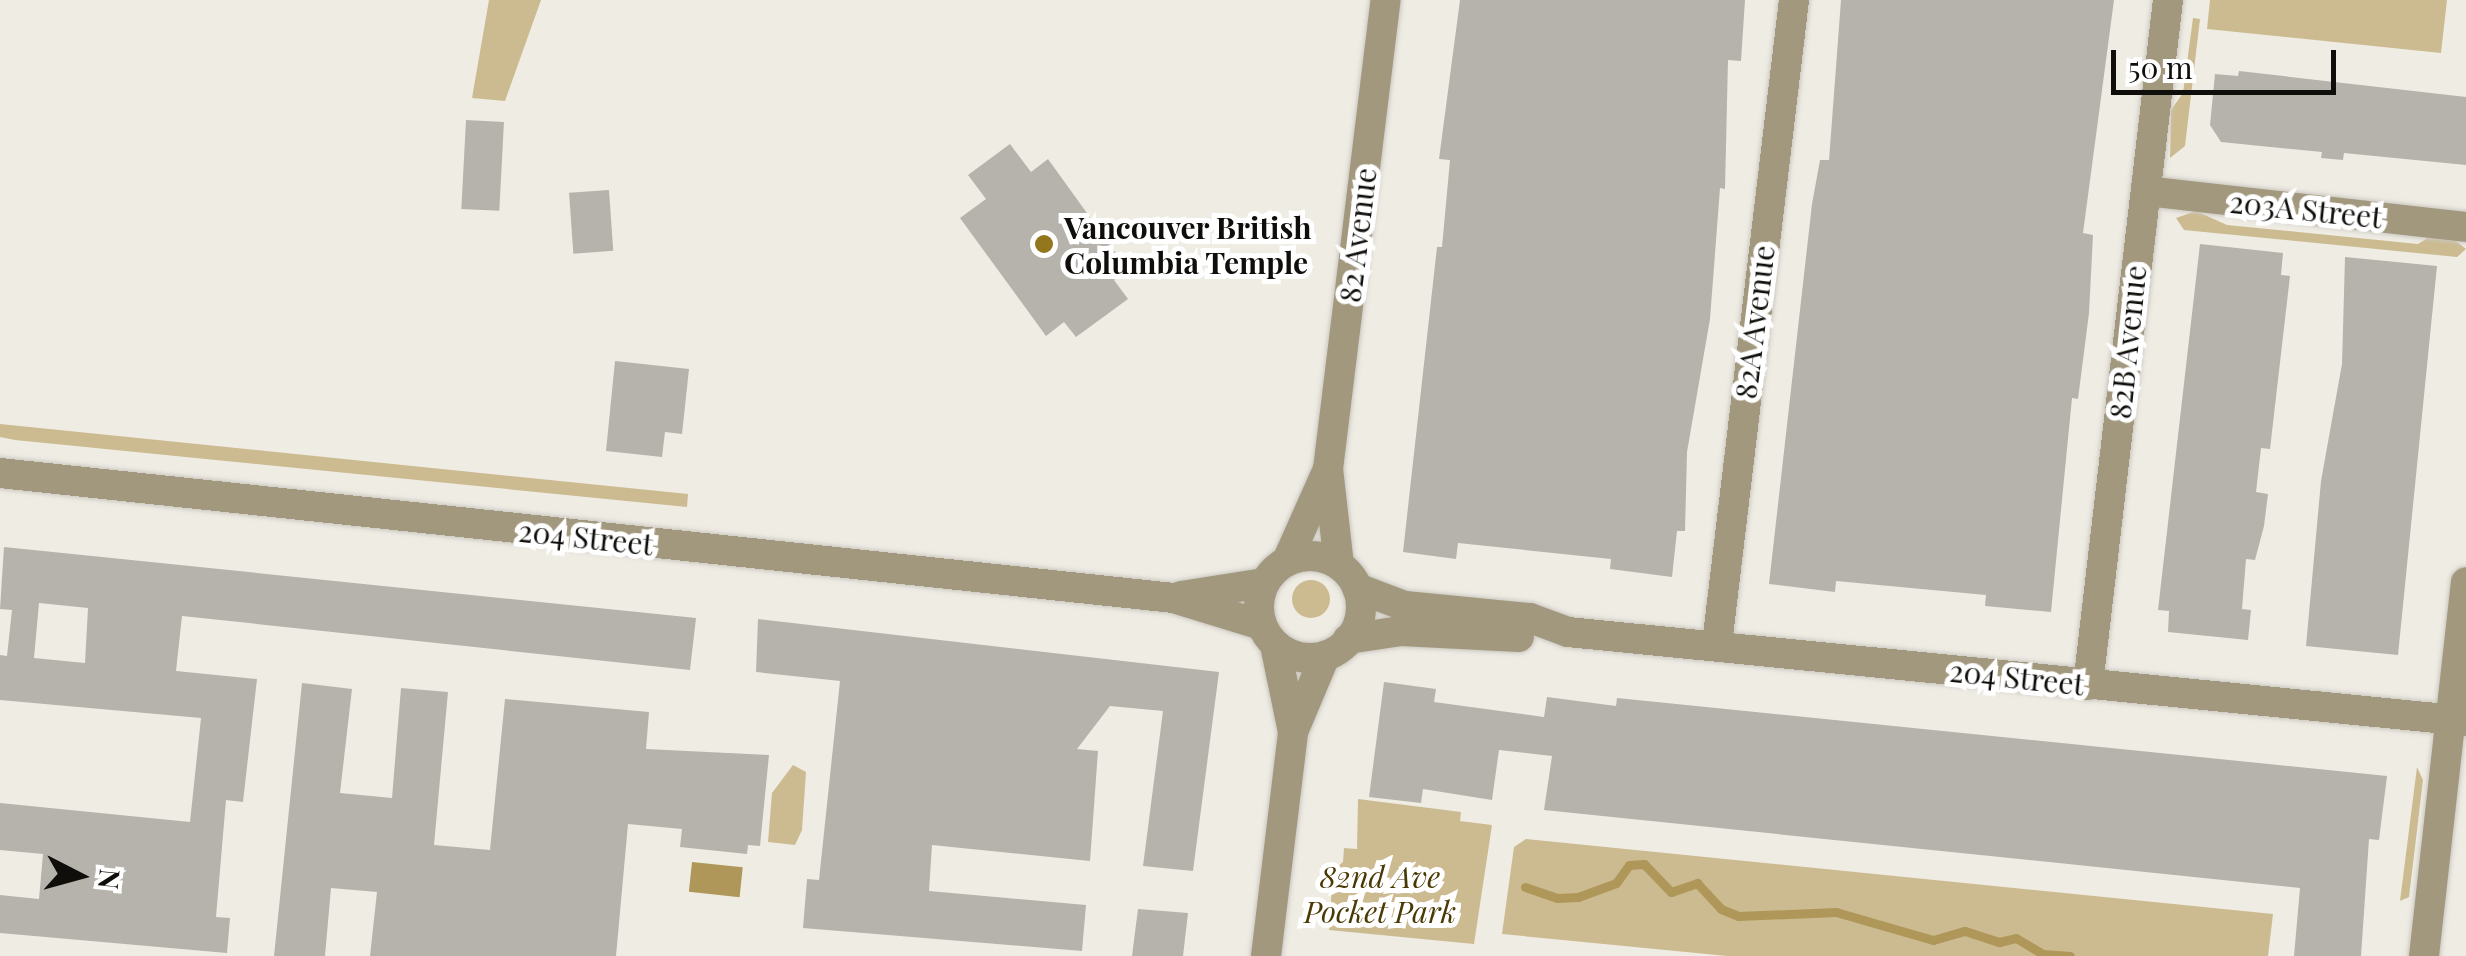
<!DOCTYPE html>
<html>
<head>
<meta charset="utf-8">
<style>
	body { margin:0 }
	#map { position:relative; width:2466px; height:956px; overflow:hidden; background:#efece4; font-family:"Playfair Display",serif }
	div>[style] { position:absolute }
	.green>* { inset:0; background:#ccbb90 }
	.round { border-radius:50% }
	.water>* { inset:0; background:#af975a; transform-origin:0 0 }
	.stream>* { height:9px; margin:-4.5px; padding:0 4.5px; transform-origin:4.5px; border-radius:4.5px; background:#af975a }
	.building>* { inset:0; background:#b6b3ac; transform-origin:0 0 }
	.roads { filter:drop-shadow(0 0 2px #cbc8c1) drop-shadow(0 0 2px #cbc8c1) }
	.minor>* { height:30px; margin:-15px; padding:0 15px; transform-origin:15px; border-radius:15px; background:#a2987e }
	.minor>.ring { margin:-15px; padding:0; box-sizing:content-box; background:none; border:30px solid #a2987e; border-radius:50% }
	.dots>* { width:28px; height:28px; translate:-50% -50%; box-sizing:border-box; border:5px solid #fff; border-radius:50% }
	span { translate:-50% -50%; white-space:nowrap; text-align:center; line-height:1.15; -webkit-text-stroke:10px #fff; paint-order:stroke }
	.street-label { font-size:30px; color:#0f0e0b }
	.poi-label { font-size:30px; color:#0f0e0b; font-weight:700 }
	.left { translate:0 -50%; text-align:left }
	.park-label { font-size:30px; color:#4a3905; font-style:italic }
	.north { position:absolute; left:30px; top:826px; width:100px; height:100px; -webkit-text-stroke:8px #fff; paint-order:stroke; rotate:96deg; font-size:28px; font-weight:700; line-height:40px; text-align:center; color:#0f0e0b }
	.north::after { content:''; display:block; margin:auto; width:35px; height:45px; background:#0f0e0b; clip-path:polygon(50% 0,100% 100%,50% 72%,0 100%) }
	.scale { position:absolute; left:2111px; top:50px; width:225px; height:45px; box-sizing:border-box; border:5px solid #0f0e0b; border-top:0; padding-left:12px; font-size:30px; line-height:35px; white-space:nowrap; color:#0f0e0b; -webkit-text-stroke:8px #fff; paint-order:stroke }
</style>
</head>
<body>
<div id="map">
	<div class="green">
		<i style="clip-path:polygon(489px 0,541px 0,505px 101px,472px 98px)"></i>
		<i style="clip-path:polygon(2210px 0,2447px 0,2441px 53px,2207px 29px)"></i>
		<i style="clip-path:polygon(2193px 18px,2200px 19px,2185px 146px,2170px 158px,2171px 110px,2183px 93px)"></i>
		<i style="clip-path:polygon(2196px 211px,2227px 225px,2418px 244px,2431px 236px,2452px 238px,2466px 249px,2457px 257px,2184px 230px,2176px 218px)"></i>
		<i style="clip-path:polygon(0 424px,688px 494px,687px 507px,15px 440px,0 437px)"></i>
		<i class="round" style="left:1292px;top:580px;width:38px;height:38px"></i>
		<i style="clip-path:polygon(793px 765px,806px 772px,802px 830px,795px 845px,768px 842px,772px 793px)"></i>
		<i style="clip-path:polygon(2417px 767px,2423px 780px,2409px 897px,2400px 901px)"></i>
		<i style="clip-path:polygon(1358px 799px,1461px 812px,1460px 821px,1492px 825px,1474px 944px,1329px 930px,1333px 871px,1343px 862px,1344px 848px,1357px 849px)"></i>
		<i style="clip-path:polygon(1526px 839px,2273px 914px,2268px 956px,1727px 956px,1502px 934px,1514px 847px)"></i>
	</div>
	<div class="water">
		<i style="left:692px;top:862px;width:51px;height:30px;rotate:6deg"></i>
	</div>
	<div class="stream">
		<i style="left:1525px;top:887px;width:34px;rotate:19deg"></i>
		<i style="left:1557px;top:898px;width:21px;rotate:-3deg"></i>
		<i style="left:1578px;top:897px;width:40px;rotate:-20.2deg"></i>
		<i style="left:1616px;top:883px;width:22px;rotate:-54deg"></i>
		<i style="left:1629px;top:865px;width:15px;rotate:-4deg"></i>
		<i style="left:1644px;top:864px;width:39px;rotate:46deg"></i>
		<i style="left:1671px;top:892px;width:28px;rotate:-19deg"></i>
		<i style="left:1697px;top:883px;width:35px;rotate:47deg"></i>
		<i style="left:1721px;top:909px;width:18px;rotate:22deg"></i>
		<i style="left:1738px;top:916px;width:98px;rotate:-2.3deg"></i>
		<i style="left:1836px;top:912px;width:101px;rotate:16.1deg"></i>
		<i style="left:1933px;top:940px;width:33px;rotate:-16deg"></i>
		<i style="left:1965px;top:931px;width:36px;rotate:18deg"></i>
		<i style="left:1999px;top:942px;width:17px;rotate:-13deg"></i>
		<i style="left:2016px;top:938px;width:31px;rotate:31deg"></i>
		<i style="left:2043px;top:954px;width:27px;rotate:4deg"></i>
	</div>
	<div class="building">
		<i style="clip-path:polygon(1460px 0,1745px 0,1741px 61px,1728px 60px,1725px 189px,1720px 188px,1710px 319px,1687px 452px,1685px 531px,1677px 531px,1672px 577px,1610px 569px,1611px 559px,1458px 543px,1456px 559px,1403px 552px,1437px 247px,1442px 247px,1450px 160px,1439px 159px)"></i>
		<i style="clip-path:polygon(1841px 0,2114px 0,2083px 233px,2093px 235px,2089px 313px,2078px 399px,2072px 398px,2051px 612px,1985px 606px,1986px 595px,1836px 581px,1835px 592px,1769px 584px,1812px 204px,1820px 160px,1829px 160px)"></i>
		<i style="clip-path:polygon(2239px 71px,2466px 97px,2466px 165px,2344px 153px,2343px 160px,2321px 158px,2322px 152px,2221px 142px,2210px 125px,2215px 74px,2238px 76px)"></i>
		<i style="left:466px;top:120px;width:38px;height:89px;rotate:3deg"></i>
		<i style="clip-path:polygon(1010px 144px,1031px 172px,1048px 159px,1128px 270px,1114px 280px,1128px 299px,1076px 337px,1064px 322px,1046px 336px,960px 218px,986px 199px,968px 175px)"></i>
		<i style="left:609px;top:190px;width:61px;height:40px;rotate:86deg"></i>
		<i style="clip-path:polygon(2200px 244px,2283px 253px,2281px 275px,2290px 276px,2270px 449px,2261px 448px,2256px 492px,2268px 494px,2264px 526px,2255px 560px,2246px 559px,2242px 609px,2251px 610px,2248px 640px,2168px 632px,2169px 611px,2158px 610px)"></i>
		<i style="clip-path:polygon(2345px 257px,2437px 266px,2398px 655px,2306px 646px,2321px 481px,2342px 364px)"></i>
		<i style="clip-path:polygon(615px 361px,689px 369px,682px 434px,665px 432px,662px 457px,606px 451px)"></i>
		<i style="clip-path:polygon(evenodd,4px 547px,696px 618px,690px 670px,182px 616px,176px 671px,257px 679px,243px 802px,226px 800px,216px 917px,230px 918px,227px 953px,0 933px,0 895px,39px 899px,43px 854px,0 850px,0 803px,190px 822px,201px 718px,0 700px,0 655px,7px 656px,12px 610px,0 609px,4px 547px,39px 603px,88px 608px,85px 663px,34px 658px,39px 603px)"></i>
		<i style="clip-path:polygon(758px 619px,1219px 672px,1193px 871px,1143px 866px,1163px 711px,1110px 706px,1077px 749px,1098px 751px,1090px 861px,932px 845px,929px 891px,1086px 905px,1082px 951px,803px 928px,807px 879px,819px 880px,840px 681px,756px 672px)"></i>
		<i style="clip-path:polygon(1384px 682px,1436px 689px,1434px 702px,1544px 717px,1547px 697px,1616px 706px,1617px 698px,2387px 776px,2379px 840px,2369px 839px,2361px 956px,2294px 956px,2300px 888px,1544px 810px,1552px 756px,1499px 750px,1492px 800px,1423px 789px,1421px 803px,1369px 797px)"></i>
		<i style="clip-path:polygon(302px 683px,352px 689px,340px 793px,392px 798px,401px 688px,448px 692px,434px 845px,490px 850px,505px 699px,649px 712px,646px 749px,769px 755px,760px 846px,748px 845px,747px 854px,680px 847px,682px 829px,628px 824px,616px 956px,370px 956px,377px 892px,331px 888px,325px 956px,274px 956px)"></i>
		<i style="clip-path:polygon(1138px 909px,1188px 913px,1183px 956px,1132px 956px)"></i>
	</div>
	<div class="roads">
		<div class="minor">
			<i style="left:2146px;top:191px;width:322px;rotate:6.4deg"></i>
			<i style="left:0;top:473px;width:1180px;rotate:6.08deg"></i>
			<i style="left:1173px;top:598px;width:93px;rotate:16.9deg"></i>
			<i class="ring" style="left:1259px;top:556px;width:72px;height:72px"></i>
			<i style="left:1287px;top:561px;width:101px;rotate:-66deg"></i>
			<i style="left:1339px;top:565px;width:97px;rotate:-96.5deg"></i>
			<i style="left:1328px;top:469px;width:473px;rotate:-83deg"></i>
			<i style="left:1357px;top:588px;width:51px;rotate:20.6deg"></i>
			<i style="left:1405px;top:606px;width:126px;rotate:5.5deg"></i>
			<i style="left:1530px;top:618px;width:40px;rotate:20.2deg"></i>
			<i style="left:1568px;top:632px;width:902px;rotate:5.66deg"></i>
			<i style="left:1181px;top:596px;width:84px;rotate:-8.9deg"></i>
			<i style="left:1348px;top:639px;width:54px;rotate:-8.6deg"></i>
			<i style="left:1401px;top:631px;width:118px;rotate:2.9deg"></i>
			<i style="left:1717px;top:644px;width:649px;rotate:-83.18deg"></i>
			<i style="left:2088px;top:685px;width:690px;rotate:-83.34deg"></i>
			<i style="left:1293px;top:732px;width:82px;rotate:-67.2deg"></i>
			<i style="left:1266px;top:956px;width:226px;rotate:-83.1deg"></i>
			<i style="left:1293px;top:732px;width:89px;rotate:-101.7deg"></i>
			<i style="left:2424px;top:956px;width:376px;rotate:-83.6deg"></i>
		</div>
	</div>
	<div class="dots">
		<i style="left:1044px;top:244px;background:#94761d"></i>
	</div>
	<div class="street-label">
		<span style="left:2306px;top:209px;rotate:6deg">203A Street</span>
		<span style="left:1357px;top:235px;rotate:-83deg">82 Avenue</span>
		<span style="left:1754px;top:322px;rotate:-83deg">82A Avenue</span>
		<span style="left:2127px;top:342px;rotate:-84deg">82B Avenue</span>
		<span style="left:586px;top:537px;rotate:6deg">204 Street</span>
		<span style="left:2017px;top:677px;rotate:6deg">204 Street</span>
	</div>
	<div class="poi-label">
		<span class="left" style="left:1064px;top:244px">Vancouver British<br>Columbia Temple</span>
	</div>
	<div class="park-label">
		<span style="left:1380px;top:893px">82nd Ave<br>Pocket Park</span>
	</div>
	<div class="north">N</div>
	<div class="scale">50 m</div>
</div>
</body>
</html>
